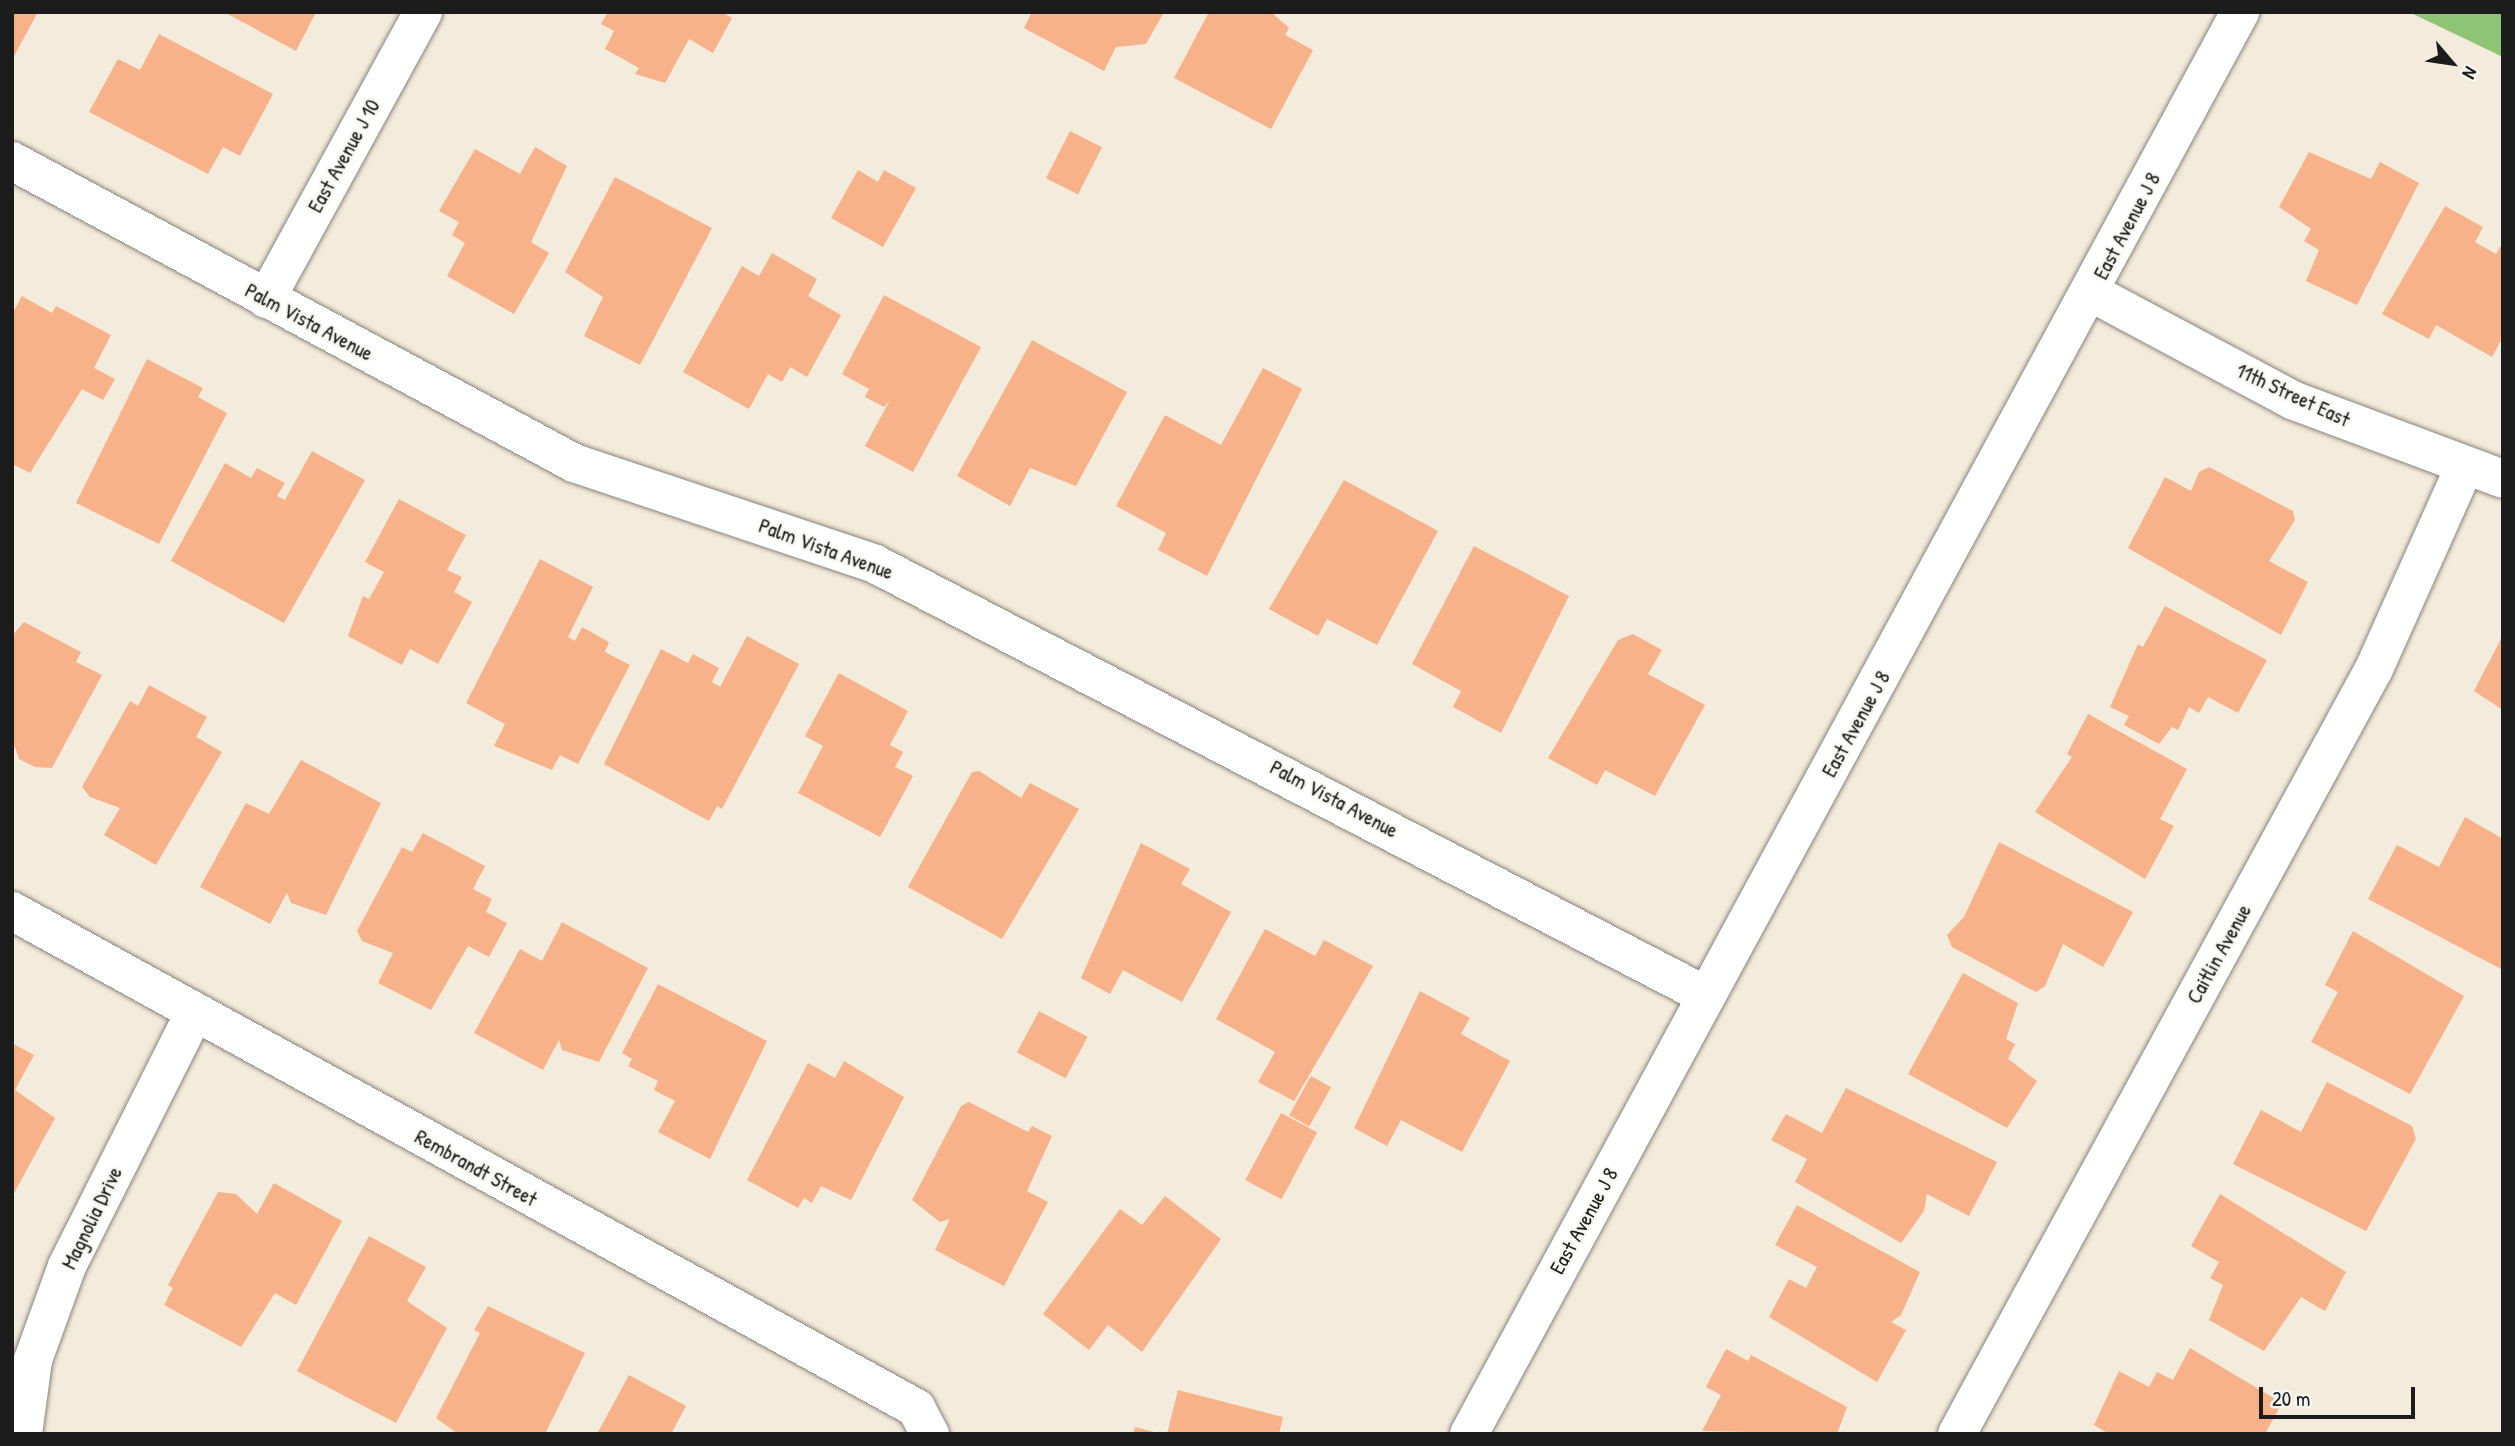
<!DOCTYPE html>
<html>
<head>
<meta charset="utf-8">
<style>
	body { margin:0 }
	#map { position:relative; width:2515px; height:1446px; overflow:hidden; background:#f3ebdb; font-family:"Patrick Hand",sans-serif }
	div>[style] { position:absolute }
	.green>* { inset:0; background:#8ec476 }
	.building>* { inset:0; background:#f7b289; transform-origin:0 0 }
	.roads { filter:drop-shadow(0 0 2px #88847c) drop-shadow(0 0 2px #88847c) }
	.minor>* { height:38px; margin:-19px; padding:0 19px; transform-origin:19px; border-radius:19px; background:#fff }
	.tertiary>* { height:38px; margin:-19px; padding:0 19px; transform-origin:19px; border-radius:19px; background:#fff }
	span { translate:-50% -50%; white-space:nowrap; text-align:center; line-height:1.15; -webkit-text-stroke:5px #f6f6f2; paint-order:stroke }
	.street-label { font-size:21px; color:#1c1c1c }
	.frame { position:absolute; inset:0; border:14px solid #1c1c1c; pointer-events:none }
	.north { position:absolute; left:2417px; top:28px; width:70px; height:70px; -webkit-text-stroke:5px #f6f6f2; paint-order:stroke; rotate:119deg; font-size:19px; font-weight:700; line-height:28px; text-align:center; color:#1c1c1c }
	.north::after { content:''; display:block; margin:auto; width:24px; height:32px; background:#1c1c1c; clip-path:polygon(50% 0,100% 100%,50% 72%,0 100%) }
	.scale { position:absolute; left:2259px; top:1387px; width:156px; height:32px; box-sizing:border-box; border:4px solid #1c1c1c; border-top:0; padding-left:9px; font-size:21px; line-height:24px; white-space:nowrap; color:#1c1c1c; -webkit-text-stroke:5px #f6f6f2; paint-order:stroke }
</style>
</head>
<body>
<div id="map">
	<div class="green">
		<i style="clip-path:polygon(2409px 12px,2503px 12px,2503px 57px)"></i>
	</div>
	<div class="building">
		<i style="clip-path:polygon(12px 12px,38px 12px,12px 60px)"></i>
		<i style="clip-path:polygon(224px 12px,316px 12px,296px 51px)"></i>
		<i style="clip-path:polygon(608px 12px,722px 12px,732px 18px,713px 53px,689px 39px,665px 83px,635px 74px,639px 68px,605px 49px,614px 31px,601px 24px)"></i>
		<i style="clip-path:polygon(1032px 12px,1164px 12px,1146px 44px,1116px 47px,1104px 71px,1024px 28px)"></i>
		<i style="clip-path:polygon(1209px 12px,1271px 12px,1289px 28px,1285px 35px,1313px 50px,1271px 129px,1174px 78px)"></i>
		<i style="clip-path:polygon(159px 34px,273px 94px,240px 156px,223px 147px,208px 174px,89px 112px,118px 59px,140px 70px)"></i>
		<i style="left:1070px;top:131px;width:36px;height:53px;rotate:27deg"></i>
		<i style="clip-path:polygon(535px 147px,567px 166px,531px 242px,549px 253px,514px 314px,447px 276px,465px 243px,452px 235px,459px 222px,439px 211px,475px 149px,520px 174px)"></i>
		<i style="clip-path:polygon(2309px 152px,2371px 179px,2380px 162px,2419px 183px,2357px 305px,2306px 281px,2319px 250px,2304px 241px,2311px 229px,2279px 207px)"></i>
		<i style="clip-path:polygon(858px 170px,878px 182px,884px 170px,916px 188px,883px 247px,831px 218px)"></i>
		<i style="clip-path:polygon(615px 177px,712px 228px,640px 365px,584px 336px,603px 297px,565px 272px)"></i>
		<i style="clip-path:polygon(2445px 206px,2483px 227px,2475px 242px,2496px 254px,2503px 242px,2503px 337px,2492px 357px,2436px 325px,2429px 339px,2382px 314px)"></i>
		<i style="clip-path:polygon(772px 253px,817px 279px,808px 296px,841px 315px,807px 377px,790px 367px,782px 382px,768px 374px,749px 409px,683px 372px,742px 266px,759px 276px)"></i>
		<i style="clip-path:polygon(884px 295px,981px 347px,913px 472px,865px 446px,890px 400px,884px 407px,865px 397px,869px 389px,842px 374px)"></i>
		<i style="clip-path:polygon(22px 296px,52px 313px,56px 306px,111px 335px,94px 368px,115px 379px,103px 400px,82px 389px,30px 473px,12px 464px,12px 314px)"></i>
		<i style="clip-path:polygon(1032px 340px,1127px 392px,1076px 486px,1030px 468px,1010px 506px,957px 476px)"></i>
		<i style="clip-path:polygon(147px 359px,203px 388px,198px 397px,227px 413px,159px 544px,76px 503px)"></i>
		<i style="clip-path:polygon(1263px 368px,1302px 389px,1207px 576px,1158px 550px,1166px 533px,1116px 506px,1165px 415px,1221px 445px)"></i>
		<i style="clip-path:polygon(312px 451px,365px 480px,284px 623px,171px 561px,225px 463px,251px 478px,257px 468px,285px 483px,277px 496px,285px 500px)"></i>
		<i style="clip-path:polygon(2209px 467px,2293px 511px,2295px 520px,2269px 561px,2308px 582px,2281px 635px,2128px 548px,2165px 477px,2191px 491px,2199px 472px)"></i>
		<i style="clip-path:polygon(1344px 480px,1438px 531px,1377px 645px,1327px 619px,1318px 636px,1269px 609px)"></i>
		<i style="clip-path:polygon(399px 499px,466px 535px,447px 570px,462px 577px,454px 592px,472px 602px,438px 664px,410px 649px,402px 665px,348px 636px,363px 596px,369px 599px,384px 572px,365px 562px)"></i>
		<i style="clip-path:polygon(1474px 546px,1569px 596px,1501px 733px,1453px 707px,1461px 691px,1412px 664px)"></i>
		<i style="clip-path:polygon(540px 559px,593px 587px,568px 637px,575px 641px,582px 627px,609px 642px,605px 652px,630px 665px,578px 764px,560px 755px,552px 770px,494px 746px,505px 724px,466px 703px)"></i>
		<i style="clip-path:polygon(2165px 606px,2267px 660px,2238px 713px,2208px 697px,2199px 713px,2189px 707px,2178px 730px,2172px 727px,2159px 744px,2124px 725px,2129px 716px,2110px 707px,2138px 644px,2143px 647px)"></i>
		<i style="clip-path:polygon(24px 622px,81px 652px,76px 662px,102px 675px,52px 768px,35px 767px,19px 759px,15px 747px,12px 751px,12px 636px)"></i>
		<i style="clip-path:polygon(1633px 634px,1662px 650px,1648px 674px,1705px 705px,1655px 796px,1605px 770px,1597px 785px,1548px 758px,1618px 640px)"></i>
		<i style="clip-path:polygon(2503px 635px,2503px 710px,2474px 691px)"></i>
		<i style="clip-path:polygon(747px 636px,799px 664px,722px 809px,717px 806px,709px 821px,604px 764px,661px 649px,688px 663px,693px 654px,719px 668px,712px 682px,720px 687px)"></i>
		<i style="clip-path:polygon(839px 673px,908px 711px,890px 745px,903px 752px,895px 767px,913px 776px,880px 837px,798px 793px,823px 746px,805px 736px)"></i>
		<i style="clip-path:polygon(149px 685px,207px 717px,196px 737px,222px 752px,156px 865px,104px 835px,120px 808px,90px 797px,82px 787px,130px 701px,138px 706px)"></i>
		<i style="clip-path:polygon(2088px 714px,2187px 769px,2160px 819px,2174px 826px,2145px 879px,2035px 812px,2072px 757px,2067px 754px)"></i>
		<i style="clip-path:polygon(301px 760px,381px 803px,326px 915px,291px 903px,287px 893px,270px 924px,200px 887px,246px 803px,269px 814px)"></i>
		<i style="clip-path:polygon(979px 771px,1021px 798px,1030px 783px,1079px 809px,1002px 939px,908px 887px,972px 772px)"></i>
		<i style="clip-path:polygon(2465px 817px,2503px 839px,2501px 969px,2368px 899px,2397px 845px,2439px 867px)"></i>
		<i style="clip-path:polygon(423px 833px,485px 866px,473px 889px,492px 899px,486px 912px,507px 923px,489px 957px,468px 946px,431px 1010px,378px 983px,393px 953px,362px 941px,357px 931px,402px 847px,412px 852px)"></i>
		<i style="clip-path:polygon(1999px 842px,2133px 912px,2103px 967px,2063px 944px,2045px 986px,2036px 992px,1952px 947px,1947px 935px,1964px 917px)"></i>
		<i style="clip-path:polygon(1141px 843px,1190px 869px,1181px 884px,1231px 912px,1182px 1002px,1123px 970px,1110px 994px,1081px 978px)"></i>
		<i style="clip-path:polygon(562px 922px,648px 968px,599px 1062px,562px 1050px,559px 1040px,543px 1070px,474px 1033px,520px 949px,542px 961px)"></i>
		<i style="clip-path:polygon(1265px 929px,1315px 956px,1324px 940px,1373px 966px,1294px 1101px,1258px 1082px,1275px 1052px,1216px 1019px)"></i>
		<i style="clip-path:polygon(2353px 931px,2464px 996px,2410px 1094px,2311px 1042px,2338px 992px,2325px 985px)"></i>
		<i style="clip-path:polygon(1963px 973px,2018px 1003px,2006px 1039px,2015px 1044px,2008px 1059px,2037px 1081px,2007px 1128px,1908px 1074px)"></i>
		<i style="clip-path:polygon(658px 984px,767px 1041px,710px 1159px,658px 1132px,675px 1101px,654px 1090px,658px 1081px,628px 1066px,632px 1059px,622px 1053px)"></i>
		<i style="clip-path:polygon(1420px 991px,1470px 1018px,1461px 1034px,1510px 1061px,1462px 1152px,1401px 1120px,1387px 1146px,1354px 1128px)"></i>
		<i style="left:1039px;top:1011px;width:55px;height:47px;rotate:28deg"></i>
		<i style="clip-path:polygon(12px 1043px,34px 1055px,15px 1090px,55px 1118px,12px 1197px)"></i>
		<i style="clip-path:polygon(844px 1061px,904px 1097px,851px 1200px,821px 1186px,812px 1203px,804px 1198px,798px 1208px,747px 1180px,808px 1063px,835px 1078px)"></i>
		<i style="left:1311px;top:1076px;width:23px;height:45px;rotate:29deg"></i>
		<i style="clip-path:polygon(2327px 1082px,2412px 1126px,2416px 1139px,2366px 1231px,2233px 1164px,2261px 1110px,2301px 1132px)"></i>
		<i style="clip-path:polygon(1846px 1088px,1997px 1162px,1969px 1216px,1927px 1194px,1924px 1211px,1901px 1243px,1795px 1182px,1807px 1159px,1771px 1140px,1786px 1114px,1822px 1133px)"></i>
		<i style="clip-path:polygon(969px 1102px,1028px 1132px,1032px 1126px,1052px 1136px,1027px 1191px,1048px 1202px,1004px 1286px,935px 1250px,950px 1219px,940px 1222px,912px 1200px,961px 1106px)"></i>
		<i style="left:1281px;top:1113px;width:41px;height:76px;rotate:28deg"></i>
		<i style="clip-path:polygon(274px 1183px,342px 1221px,296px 1305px,275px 1293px,241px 1347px,164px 1305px,173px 1288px,168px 1285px,218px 1192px,236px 1194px,257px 1214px)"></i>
		<i style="clip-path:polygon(2220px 1194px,2346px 1272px,2325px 1311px,2301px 1297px,2264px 1351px,2209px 1320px,2223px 1285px,2210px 1278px,2219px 1262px,2191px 1246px)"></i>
		<i style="clip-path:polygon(1165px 1196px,1221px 1239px,1142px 1352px,1108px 1325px,1089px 1350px,1043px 1314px,1120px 1209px,1142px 1225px)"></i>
		<i style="clip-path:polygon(1797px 1205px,1920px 1272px,1901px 1315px,1891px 1322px,1906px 1330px,1877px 1382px,1769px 1317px,1789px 1279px,1806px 1288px,1817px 1267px,1775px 1245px)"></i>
		<i style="clip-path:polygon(369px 1236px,426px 1267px,407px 1301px,447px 1328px,396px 1423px,297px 1371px)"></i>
		<i style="clip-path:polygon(488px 1306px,585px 1353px,545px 1434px,458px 1434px,436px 1418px,480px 1333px,474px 1330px)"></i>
		<i style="clip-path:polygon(2190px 1348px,2282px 1403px,2265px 1434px,2109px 1434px,2094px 1425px,2119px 1371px,2149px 1387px,2157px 1372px,2173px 1380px)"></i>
		<i style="clip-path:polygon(1726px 1349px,1748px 1361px,1751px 1355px,1847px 1407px,1837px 1434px,1702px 1431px,1721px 1395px,1706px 1387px)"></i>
		<i style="clip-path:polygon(629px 1375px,686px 1406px,671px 1434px,597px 1434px)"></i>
		<i style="clip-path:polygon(1178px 1390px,1283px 1417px,1279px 1434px,1167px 1434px)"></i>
		<i style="clip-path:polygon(1135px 1427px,1158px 1433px,1158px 1434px,1133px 1434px)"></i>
	</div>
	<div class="roads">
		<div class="minor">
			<i style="left:12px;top:161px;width:638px;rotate:28.25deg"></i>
			<i style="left:574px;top:463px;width:317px;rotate:18.5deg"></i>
			<i style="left:875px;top:564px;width:937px;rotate:27.44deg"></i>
			<i style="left:2092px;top:293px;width:227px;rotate:28.1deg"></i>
			<i style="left:2292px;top:400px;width:225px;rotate:20.5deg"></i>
			<i style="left:266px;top:299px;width:327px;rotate:-61.3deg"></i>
			<i style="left:12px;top:911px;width:1032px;rotate:28.8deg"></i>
			<i style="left:916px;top:1408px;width:30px;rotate:62deg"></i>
			<i style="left:23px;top:1434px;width:75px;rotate:-82.3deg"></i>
			<i style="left:33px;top:1360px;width:100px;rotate:-70.1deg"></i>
			<i style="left:67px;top:1266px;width:283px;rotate:-63.3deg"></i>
			<i style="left:1957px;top:1434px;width:871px;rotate:-61.41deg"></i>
			<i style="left:2374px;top:669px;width:222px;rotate:-65.9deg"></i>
		</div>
		<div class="tertiary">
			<i style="left:1469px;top:1434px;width:1618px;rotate:-61.53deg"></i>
		</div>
	</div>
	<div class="street-label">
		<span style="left:344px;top:156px;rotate:-61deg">East Avenue J 10</span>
		<span style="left:2127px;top:226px;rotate:-62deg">East Avenue J 8</span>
		<span style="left:309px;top:322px;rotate:28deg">Palm Vista Avenue</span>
		<span style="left:2293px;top:395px;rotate:25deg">11th Street East</span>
		<span style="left:826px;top:549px;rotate:20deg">Palm Vista Avenue</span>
		<span style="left:1856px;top:724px;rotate:-61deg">East Avenue J 8</span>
		<span style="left:1334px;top:799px;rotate:28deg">Palm Vista Avenue</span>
		<span style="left:2219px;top:954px;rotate:-61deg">Caitlin Avenue</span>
		<span style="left:476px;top:1168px;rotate:29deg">Rembrandt Street</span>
		<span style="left:92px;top:1218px;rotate:-64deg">Magnolia Drive</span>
		<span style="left:1584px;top:1221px;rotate:-61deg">East Avenue J 8</span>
	</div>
	<div class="frame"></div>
	<div class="north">N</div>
	<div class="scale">20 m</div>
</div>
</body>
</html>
